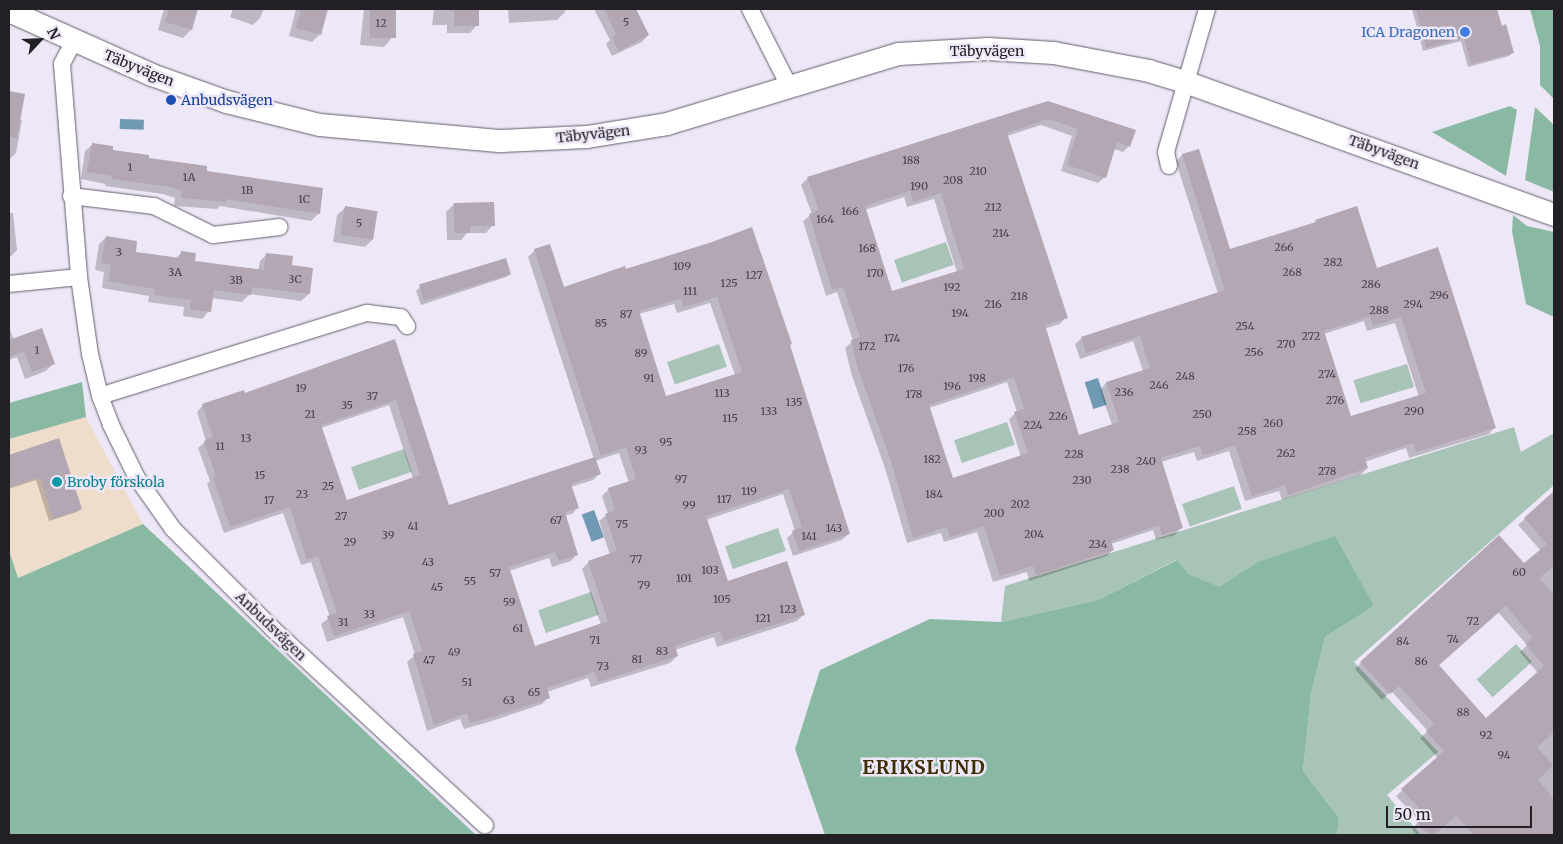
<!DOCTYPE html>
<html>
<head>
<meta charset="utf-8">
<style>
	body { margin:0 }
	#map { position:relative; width:1563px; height:844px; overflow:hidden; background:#eee7f7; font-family:Merriweather,serif }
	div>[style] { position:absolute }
	.education>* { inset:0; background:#efddcc }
	.green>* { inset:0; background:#a8c4b6; transform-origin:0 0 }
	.forest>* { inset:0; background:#8ab9a3 }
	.water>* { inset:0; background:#7099b4; transform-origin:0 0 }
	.shadow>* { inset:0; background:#0003 }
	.building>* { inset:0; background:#b3a7b4; transform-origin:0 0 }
	.roads { filter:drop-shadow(0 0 1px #635d6b) drop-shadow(0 0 1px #635d6b) }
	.street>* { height:16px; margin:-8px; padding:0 8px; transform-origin:8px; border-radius:8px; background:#fff }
	.secondary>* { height:22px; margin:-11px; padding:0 11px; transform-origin:11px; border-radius:11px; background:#fff }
	.dots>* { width:14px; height:14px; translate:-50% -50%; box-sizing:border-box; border:2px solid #eee7f7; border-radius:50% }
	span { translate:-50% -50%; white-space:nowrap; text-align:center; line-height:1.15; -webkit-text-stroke:5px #eee7f7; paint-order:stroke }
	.number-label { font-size:11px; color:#464249 }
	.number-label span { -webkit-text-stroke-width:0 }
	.shop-label { font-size:14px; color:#366cbe }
	.right { translate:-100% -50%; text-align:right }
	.street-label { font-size:14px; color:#222025 }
	.transit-label { font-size:14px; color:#164399 }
	.left { translate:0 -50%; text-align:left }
	.culture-label { font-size:14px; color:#0d838f }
	.district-label { font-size:19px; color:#3c2d03; font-weight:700; letter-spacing:1px }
	.frame { position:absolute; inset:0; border:10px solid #222025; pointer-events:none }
	.north { position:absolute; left:15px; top:15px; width:50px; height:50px; -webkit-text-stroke:4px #eee7f7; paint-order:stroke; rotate:65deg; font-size:14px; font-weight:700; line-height:20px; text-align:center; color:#222025 }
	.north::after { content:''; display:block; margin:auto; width:18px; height:22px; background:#222025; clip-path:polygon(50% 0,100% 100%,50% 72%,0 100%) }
	.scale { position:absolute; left:1386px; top:806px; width:146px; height:22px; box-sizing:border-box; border:2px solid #222025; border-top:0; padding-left:6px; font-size:15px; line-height:18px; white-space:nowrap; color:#222025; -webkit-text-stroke:4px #eee7f7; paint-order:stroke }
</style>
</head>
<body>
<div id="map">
	<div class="education">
		<i style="clip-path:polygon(86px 417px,143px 524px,18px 578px,9px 550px,9px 439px)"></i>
	</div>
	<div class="green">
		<i style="left:946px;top:242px;width:24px;height:55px;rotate:71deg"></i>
		<i style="left:719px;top:344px;width:24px;height:55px;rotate:71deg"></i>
		<i style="left:1407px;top:364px;width:24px;height:56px;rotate:73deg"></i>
		<i style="left:1007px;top:422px;width:24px;height:56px;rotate:71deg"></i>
		<i style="clip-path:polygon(1514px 427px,1521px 452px,1554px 433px,1554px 485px,1354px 662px,1438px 752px,1387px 795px,1421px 835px,1337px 835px,1339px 818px,1303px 771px,1311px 694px,1325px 637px,1374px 606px,1258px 562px,1219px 588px,1189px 574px,1176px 560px,1098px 600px,1001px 622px,1005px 586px)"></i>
		<i style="left:404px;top:449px;width:24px;height:56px;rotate:71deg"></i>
		<i style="left:1234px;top:486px;width:24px;height:55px;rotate:71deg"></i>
		<i style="left:778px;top:528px;width:24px;height:56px;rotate:71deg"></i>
		<i style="left:591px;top:592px;width:24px;height:56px;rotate:71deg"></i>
		<i style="left:1516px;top:644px;width:24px;height:53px;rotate:48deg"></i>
	</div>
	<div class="forest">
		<i style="clip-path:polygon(1530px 9px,1554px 9px,1554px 99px,1540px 85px,1540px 46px)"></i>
		<i style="clip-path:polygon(1510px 106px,1517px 110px,1506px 176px,1432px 132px)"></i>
		<i style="clip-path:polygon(1535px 107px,1554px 125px,1554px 192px,1525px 180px)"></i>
		<i style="clip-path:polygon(1513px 215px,1527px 226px,1554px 232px,1554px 317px,1526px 304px,1512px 231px)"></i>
		<i style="clip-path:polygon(82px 382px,86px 417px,9px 439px,9px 403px)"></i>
		<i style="clip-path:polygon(143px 524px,475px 834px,475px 835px,9px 835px,9px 550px,18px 578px)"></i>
		<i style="clip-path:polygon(1335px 536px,1374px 606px,1325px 637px,1311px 694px,1303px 771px,1339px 818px,1337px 835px,825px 835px,795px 749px,820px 670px,930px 619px,1001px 622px,1098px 600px,1177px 560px,1189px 574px,1219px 587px,1258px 562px)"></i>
	</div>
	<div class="water">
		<i style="left:120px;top:119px;width:24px;height:10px;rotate:2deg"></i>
		<i style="left:1098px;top:378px;width:28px;height:14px;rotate:72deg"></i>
		<i style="left:594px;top:510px;width:29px;height:13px;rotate:70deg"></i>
	</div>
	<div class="shadow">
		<i style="clip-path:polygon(164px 9px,197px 9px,191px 30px,183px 38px,158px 30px)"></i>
		<i style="clip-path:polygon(233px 9px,264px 9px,260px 18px,253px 25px,230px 17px)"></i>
		<i style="clip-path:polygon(296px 9px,327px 9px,320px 34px,312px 42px,289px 36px)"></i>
		<i style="clip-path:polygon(364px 9px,394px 9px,391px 39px,384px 47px,360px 45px)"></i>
		<i style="clip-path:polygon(434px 9px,477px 9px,477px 25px,470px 33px,447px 33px,447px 25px,432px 25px)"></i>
		<i style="clip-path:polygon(508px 9px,565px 9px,565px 12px,557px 20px,509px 23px)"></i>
		<i style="clip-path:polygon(594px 9px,635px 9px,648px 35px,642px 42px,612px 56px,606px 44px,610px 40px)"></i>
		<i style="clip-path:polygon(1412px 9px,1496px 9px,1501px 27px,1513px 52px,1509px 56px,1468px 67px,1461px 41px,1423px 51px)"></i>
		<i style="clip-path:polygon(9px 92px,23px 95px,19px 119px,22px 120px,16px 153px,9px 160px)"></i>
		<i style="clip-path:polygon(evenodd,1048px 102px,1129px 146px,1123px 152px,1114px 149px,1105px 177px,1098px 183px,1061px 171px,1072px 136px,1041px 125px,1007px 136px,1066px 317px,1060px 324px,1044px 329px,1078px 436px,1112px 425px,1100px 390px,1106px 383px,1143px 371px,1133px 341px,1080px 359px,1075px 344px,1082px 338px,1218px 294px,1176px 162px,1182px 155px,1198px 150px,1229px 251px,1313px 224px,1316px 221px,1376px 269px,1495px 427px,1489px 434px,1409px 458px,1406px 448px,1365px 462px,1367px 468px,1361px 475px,1282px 500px,1279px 491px,1245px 501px,1229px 451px,1197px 461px,1194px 452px,1161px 462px,1181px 528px,1175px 535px,1156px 540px,1153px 530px,1111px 544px,1113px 550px,1107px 556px,1029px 581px,1027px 572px,993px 582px,977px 532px,944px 542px,941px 533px,907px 543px,885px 468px,852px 376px,845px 348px,853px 341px,837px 292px,826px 296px,803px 221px,812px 214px,801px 185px,808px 178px,1048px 102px,904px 197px,907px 207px,934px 199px,957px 272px,891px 293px,865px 210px,904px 197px,1048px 102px,1364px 321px,1367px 331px,1395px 323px,1419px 397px,1350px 418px,1324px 334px,1364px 321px,1048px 102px,1007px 382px,1017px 412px,1009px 419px,1021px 457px,952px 480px,929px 408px,1007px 382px)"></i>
		<i style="clip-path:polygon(93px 144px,111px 151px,205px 172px,318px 214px,311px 221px,220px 206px,217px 209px,174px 206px,175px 198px,163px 194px,105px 186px,105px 184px,81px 179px,85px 151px)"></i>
		<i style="clip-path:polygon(454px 204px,493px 225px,486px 233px,467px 233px,461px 240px,447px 240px,446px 212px)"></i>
		<i style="clip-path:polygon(345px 208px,373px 239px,365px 247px,333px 242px,337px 215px)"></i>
		<i style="clip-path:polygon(9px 213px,13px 213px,17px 250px,9px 258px)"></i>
		<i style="clip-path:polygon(106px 237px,134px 253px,175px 259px,182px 252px,193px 262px,258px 271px,260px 261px,267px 254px,291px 266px,309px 294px,301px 301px,250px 294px,242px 302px,211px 298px,209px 311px,202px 319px,183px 316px,184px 307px,148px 302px,149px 296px,102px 288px,104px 272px,95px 270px,99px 244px)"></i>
		<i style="clip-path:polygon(evenodd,712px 243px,789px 346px,849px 533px,842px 540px,793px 556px,787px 538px,795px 531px,783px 494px,706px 520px,727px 583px,803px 615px,797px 621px,717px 647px,714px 637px,675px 650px,677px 656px,670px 663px,591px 687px,588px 678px,547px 692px,549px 697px,542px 704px,492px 721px,464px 729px,460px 719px,427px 731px,407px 662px,415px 655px,403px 617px,327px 642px,321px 624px,330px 617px,311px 562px,301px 565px,283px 513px,224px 533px,207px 484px,210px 481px,198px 448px,206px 441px,197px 412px,203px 405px,244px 395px,394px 340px,448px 507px,594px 459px,528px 257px,535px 250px,563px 288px,712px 243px,710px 303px,735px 375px,665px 397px,639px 314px,674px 304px,677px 313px,710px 303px,712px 243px,389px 405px,413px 479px,346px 502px,321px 428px,389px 405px,712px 243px,619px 453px,629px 483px,609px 489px,602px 496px,608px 514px,599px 521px,610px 555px,589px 562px,582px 569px,601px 625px,534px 648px,509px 571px,549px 558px,552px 567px,571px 561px,577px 554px,564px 516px,572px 514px,578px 507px,571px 487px,593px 480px,599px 474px,595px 461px,619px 453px)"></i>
		<i style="clip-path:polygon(510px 274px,506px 277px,421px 305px,416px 291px,420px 287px)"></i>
		<i style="clip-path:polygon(9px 327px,14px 340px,54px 363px,46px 371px,25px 379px,17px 357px,9px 360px)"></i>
		<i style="clip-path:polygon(58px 440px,81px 509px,77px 512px,49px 521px,36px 480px,9px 489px,9px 456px)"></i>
		<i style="clip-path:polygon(evenodd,1554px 489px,1554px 835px,1417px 835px,1412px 829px,1419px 821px,1396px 796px,1438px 758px,1420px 738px,1428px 731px,1391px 691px,1382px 700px,1355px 669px,1361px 663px,1524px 565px,1541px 551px,1518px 525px,1554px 493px,1552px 491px,1554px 489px,1498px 612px,1527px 645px,1520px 652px,1538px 673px,1486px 719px,1438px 666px,1498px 612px)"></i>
	</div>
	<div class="building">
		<i style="clip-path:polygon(169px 9px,198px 9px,192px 30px,165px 22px)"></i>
		<i style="clip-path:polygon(301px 9px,328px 9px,321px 35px,296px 28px)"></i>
		<i style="left:370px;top:9px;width:26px;height:29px"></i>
		<i style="left:454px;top:9px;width:25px;height:17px"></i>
		<i style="clip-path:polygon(604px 9px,636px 9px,649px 35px,619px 51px,612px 37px,616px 34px)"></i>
		<i style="clip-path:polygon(1416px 9px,1497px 9px,1502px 26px,1506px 24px,1514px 53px,1471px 64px,1464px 38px,1426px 48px)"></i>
		<i style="clip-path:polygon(9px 91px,25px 94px,17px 138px,9px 137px)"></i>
		<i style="clip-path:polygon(evenodd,1048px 101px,1136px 130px,1130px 147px,1117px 142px,1106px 178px,1067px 165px,1078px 129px,1048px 119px,1007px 133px,1068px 318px,1045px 325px,1079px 435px,1119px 422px,1106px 382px,1150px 368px,1140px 336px,1086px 353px,1081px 337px,1225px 290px,1182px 154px,1199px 149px,1230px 249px,1316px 222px,1315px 220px,1357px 206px,1377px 268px,1438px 247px,1496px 428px,1416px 452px,1413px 443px,1365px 458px,1368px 468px,1288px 495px,1285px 485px,1252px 496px,1235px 445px,1203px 456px,1200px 446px,1161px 458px,1183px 528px,1162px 535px,1159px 525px,1111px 541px,1114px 550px,1036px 575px,1033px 566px,1000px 576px,984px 526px,950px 537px,947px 527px,913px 538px,891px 461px,858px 369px,851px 340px,860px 337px,843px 287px,832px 290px,809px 214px,819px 210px,807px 177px,1048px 101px,910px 191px,913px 202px,941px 193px,964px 269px,892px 291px,865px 206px,910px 191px,1048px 101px,1370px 316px,1373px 326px,1401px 317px,1426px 393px,1351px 416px,1324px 331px,1370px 316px,1048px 101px,1014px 377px,1024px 409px,1014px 412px,1028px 453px,953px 478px,929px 405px,1014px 377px)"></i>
		<i style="clip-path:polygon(92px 143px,113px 146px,113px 150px,149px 155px,149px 158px,207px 166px,207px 171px,323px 188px,320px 214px,226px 199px,226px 202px,181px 198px,182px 191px,171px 187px,112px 179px,112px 176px,87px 172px)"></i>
		<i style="clip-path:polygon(494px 202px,495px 226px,470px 226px,470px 233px,454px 233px,454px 203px)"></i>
		<i style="left:345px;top:206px;width:33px;height:29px;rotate:9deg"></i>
		<i style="clip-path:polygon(evenodd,752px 227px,792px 344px,790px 345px,850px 534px,799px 551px,792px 531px,802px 527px,789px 489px,706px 516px,728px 581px,787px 561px,805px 615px,724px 641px,720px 631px,675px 646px,678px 656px,598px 682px,594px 672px,547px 688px,550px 698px,499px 715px,470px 723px,467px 713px,434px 725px,413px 654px,422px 651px,409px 611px,334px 636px,327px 616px,337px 613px,318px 556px,307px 560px,290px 507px,230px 527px,213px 477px,216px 476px,204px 441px,213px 437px,202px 404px,244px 390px,245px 393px,395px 339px,449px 505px,595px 457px,601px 474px,571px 484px,579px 508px,565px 512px,578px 555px,559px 561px,555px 552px,509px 567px,535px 646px,608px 621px,588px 561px,617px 551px,605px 514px,615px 510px,608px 488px,636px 479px,626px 447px,601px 456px,534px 249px,550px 244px,564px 287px,625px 266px,626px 269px,712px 242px,752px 227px,717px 297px,742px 372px,666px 396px,639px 311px,681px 298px,684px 307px,717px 297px,752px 227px,396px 400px,420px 475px,347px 500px,321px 425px,396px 400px)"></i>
		<i style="clip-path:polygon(106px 236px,137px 241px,136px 252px,180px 258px,181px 251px,196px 253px,195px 261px,264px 270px,266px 253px,293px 256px,292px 265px,313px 268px,310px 294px,252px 287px,251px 295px,214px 290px,211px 312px,190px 309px,191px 300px,154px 295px,155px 289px,108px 281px,111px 265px,101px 263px)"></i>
		<i style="left:506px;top:258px;width:17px;height:91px;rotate:73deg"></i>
		<i style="clip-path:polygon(42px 328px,55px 364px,32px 372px,24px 351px,9px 357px,9px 340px)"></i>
		<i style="clip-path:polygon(59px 438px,82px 509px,53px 519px,40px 477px,9px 487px,9px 455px)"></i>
		<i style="clip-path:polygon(evenodd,1554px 491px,1554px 566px,1539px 578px,1554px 595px,1554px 732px,1537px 747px,1553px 765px,1538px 780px,1554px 799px,1554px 835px,1473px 835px,1456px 816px,1434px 835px,1429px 835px,1417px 822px,1425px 814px,1401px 789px,1444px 751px,1426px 731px,1434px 724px,1399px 686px,1390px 694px,1360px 662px,1499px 535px,1524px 563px,1547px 544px,1524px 518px,1554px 491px,1506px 606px,1533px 638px,1526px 644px,1544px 666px,1486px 718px,1439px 665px,1506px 606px)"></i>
	</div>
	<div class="roads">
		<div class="street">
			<i style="left:750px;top:9px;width:86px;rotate:63.1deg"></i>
			<i style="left:74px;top:41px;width:26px;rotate:118deg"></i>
			<i style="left:62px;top:64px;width:214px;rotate:85.4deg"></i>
			<i style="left:79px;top:277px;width:78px;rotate:81.9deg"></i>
			<i style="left:90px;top:354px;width:43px;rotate:76.6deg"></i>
			<i style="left:100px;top:396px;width:31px;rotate:69deg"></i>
			<i style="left:111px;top:425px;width:59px;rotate:63.9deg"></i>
			<i style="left:137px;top:478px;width:62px;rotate:54.8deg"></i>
			<i style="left:173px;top:529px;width:141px;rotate:45deg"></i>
			<i style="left:273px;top:629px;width:289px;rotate:42.8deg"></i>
			<i style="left:1169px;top:166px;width:14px;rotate:-102deg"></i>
			<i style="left:1166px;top:152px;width:149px;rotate:-74deg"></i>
			<i style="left:71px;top:196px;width:84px;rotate:6.9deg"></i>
			<i style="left:154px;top:206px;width:66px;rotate:26.2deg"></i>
			<i style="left:213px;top:235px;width:67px;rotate:-6.8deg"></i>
			<i style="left:9px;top:284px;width:70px;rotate:-5.7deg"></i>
			<i style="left:100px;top:396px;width:280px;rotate:-17.3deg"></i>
			<i style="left:367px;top:313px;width:34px;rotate:7deg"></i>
			<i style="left:401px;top:317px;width:11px;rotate:56deg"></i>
		</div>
		<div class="secondary">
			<i style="left:9px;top:11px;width:157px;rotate:24.1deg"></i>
			<i style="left:152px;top:75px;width:80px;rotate:19.8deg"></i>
			<i style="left:227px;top:102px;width:96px;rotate:13.9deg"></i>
			<i style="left:320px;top:125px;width:182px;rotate:5.1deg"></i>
			<i style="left:501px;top:141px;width:86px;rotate:-2.7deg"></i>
			<i style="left:587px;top:137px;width:81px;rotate:-9.2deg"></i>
			<i style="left:667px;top:124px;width:242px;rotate:-16.8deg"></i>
			<i style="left:899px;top:54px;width:89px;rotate:-3.2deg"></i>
			<i style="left:988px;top:49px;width:66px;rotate:3.5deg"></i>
			<i style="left:1054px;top:53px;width:97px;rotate:10.7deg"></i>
			<i style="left:1149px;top:71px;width:38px;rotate:17deg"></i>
			<i style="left:1185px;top:82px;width:392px;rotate:19.8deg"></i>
		</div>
	</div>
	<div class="dots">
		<i style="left:1465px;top:32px;background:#3f7fe0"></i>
		<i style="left:171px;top:100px;background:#1a4fb4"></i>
		<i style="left:57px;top:482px;background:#0f9aa8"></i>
	</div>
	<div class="number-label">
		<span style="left:626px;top:22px">5</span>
		<span style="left:381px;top:23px">12</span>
		<span style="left:911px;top:160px">188</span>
		<span style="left:130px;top:167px">1</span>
		<span style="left:978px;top:171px">210</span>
		<span style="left:189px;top:177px">1A</span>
		<span style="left:953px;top:180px">208</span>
		<span style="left:919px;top:186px">190</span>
		<span style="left:247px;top:190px">1B</span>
		<span style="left:304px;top:199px">1C</span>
		<span style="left:993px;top:207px">212</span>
		<span style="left:850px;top:211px">166</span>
		<span style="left:825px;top:219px">164</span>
		<span style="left:359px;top:223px">5</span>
		<span style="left:1001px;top:233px">214</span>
		<span style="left:1284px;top:247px">266</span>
		<span style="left:867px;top:248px">168</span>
		<span style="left:119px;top:252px">3</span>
		<span style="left:1333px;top:262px">282</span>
		<span style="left:682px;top:266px">109</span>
		<span style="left:175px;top:272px">3A</span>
		<span style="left:1292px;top:272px">268</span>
		<span style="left:875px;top:273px">170</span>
		<span style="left:754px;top:275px">127</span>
		<span style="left:295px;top:279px">3C</span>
		<span style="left:236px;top:280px">3B</span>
		<span style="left:729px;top:283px">125</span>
		<span style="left:1371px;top:284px">286</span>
		<span style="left:952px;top:287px">192</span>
		<span style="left:690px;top:291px">111</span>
		<span style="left:1439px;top:295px">296</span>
		<span style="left:1019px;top:296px">218</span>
		<span style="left:993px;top:304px">216</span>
		<span style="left:1413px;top:304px">294</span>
		<span style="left:1379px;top:310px">288</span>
		<span style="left:960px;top:313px">194</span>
		<span style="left:626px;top:314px">87</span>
		<span style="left:601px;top:323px">85</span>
		<span style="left:1245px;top:326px">254</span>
		<span style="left:1311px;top:336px">272</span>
		<span style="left:892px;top:338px">174</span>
		<span style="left:1286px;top:344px">270</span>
		<span style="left:867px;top:346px">172</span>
		<span style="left:37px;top:350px">1</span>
		<span style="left:1254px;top:352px">256</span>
		<span style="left:641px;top:353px">89</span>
		<span style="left:906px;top:368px">176</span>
		<span style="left:1327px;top:374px">274</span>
		<span style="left:1185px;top:376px">248</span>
		<span style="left:649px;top:378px">91</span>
		<span style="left:977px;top:378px">198</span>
		<span style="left:1159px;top:385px">246</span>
		<span style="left:952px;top:386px">196</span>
		<span style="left:301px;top:388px">19</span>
		<span style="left:1124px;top:392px">236</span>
		<span style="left:722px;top:393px">113</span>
		<span style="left:914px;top:394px">178</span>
		<span style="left:372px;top:396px">37</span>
		<span style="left:1335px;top:400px">276</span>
		<span style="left:794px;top:402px">135</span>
		<span style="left:347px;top:405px">35</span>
		<span style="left:769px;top:411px">133</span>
		<span style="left:1414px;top:411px">290</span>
		<span style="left:310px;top:414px">21</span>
		<span style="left:1202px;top:414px">250</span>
		<span style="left:1058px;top:416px">226</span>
		<span style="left:730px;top:418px">115</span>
		<span style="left:1273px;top:423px">260</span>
		<span style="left:1033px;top:425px">224</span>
		<span style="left:1247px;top:431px">258</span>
		<span style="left:246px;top:438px">13</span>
		<span style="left:666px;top:442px">95</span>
		<span style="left:220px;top:446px">11</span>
		<span style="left:641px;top:450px">93</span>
		<span style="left:1286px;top:453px">262</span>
		<span style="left:1074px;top:454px">228</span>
		<span style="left:932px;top:459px">182</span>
		<span style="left:1146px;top:461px">240</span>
		<span style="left:1120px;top:469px">238</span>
		<span style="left:1327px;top:471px">278</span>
		<span style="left:260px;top:475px">15</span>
		<span style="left:681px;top:479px">97</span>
		<span style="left:1082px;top:480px">230</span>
		<span style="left:328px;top:486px">25</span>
		<span style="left:749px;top:491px">119</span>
		<span style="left:302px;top:494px">23</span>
		<span style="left:934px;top:494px">184</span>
		<span style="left:724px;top:499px">117</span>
		<span style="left:269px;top:500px">17</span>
		<span style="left:1020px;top:504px">202</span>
		<span style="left:689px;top:505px">99</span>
		<span style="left:994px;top:513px">200</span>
		<span style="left:341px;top:516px">27</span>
		<span style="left:556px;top:520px">67</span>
		<span style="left:622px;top:524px">75</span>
		<span style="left:413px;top:526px">41</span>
		<span style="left:834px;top:528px">143</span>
		<span style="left:1034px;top:534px">204</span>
		<span style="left:388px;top:535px">39</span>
		<span style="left:809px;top:536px">141</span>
		<span style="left:350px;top:542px">29</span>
		<span style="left:1098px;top:544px">234</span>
		<span style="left:636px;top:559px">77</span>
		<span style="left:428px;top:562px">43</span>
		<span style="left:710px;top:570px">103</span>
		<span style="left:1519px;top:572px">60</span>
		<span style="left:495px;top:573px">57</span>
		<span style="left:684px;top:578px">101</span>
		<span style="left:470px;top:581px">55</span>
		<span style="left:644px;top:585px">79</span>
		<span style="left:437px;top:587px">45</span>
		<span style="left:722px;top:599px">105</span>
		<span style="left:509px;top:602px">59</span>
		<span style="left:788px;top:609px">123</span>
		<span style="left:369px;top:614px">33</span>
		<span style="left:763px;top:618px">121</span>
		<span style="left:1473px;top:621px">72</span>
		<span style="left:343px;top:622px">31</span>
		<span style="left:518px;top:628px">61</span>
		<span style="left:1453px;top:639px">74</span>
		<span style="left:595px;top:640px">71</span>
		<span style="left:1403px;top:641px">84</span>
		<span style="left:662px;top:651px">83</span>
		<span style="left:454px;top:652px">49</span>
		<span style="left:637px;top:659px">81</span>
		<span style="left:429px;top:660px">47</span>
		<span style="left:1421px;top:661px">86</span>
		<span style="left:603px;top:666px">73</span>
		<span style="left:467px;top:682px">51</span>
		<span style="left:534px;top:692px">65</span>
		<span style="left:509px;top:700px">63</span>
		<span style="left:1463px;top:712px">88</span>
		<span style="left:1486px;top:735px">92</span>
		<span style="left:1504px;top:755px">94</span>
	</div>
	<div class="shop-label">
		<span class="right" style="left:1455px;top:32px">ICA Dragonen</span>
	</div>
	<div class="street-label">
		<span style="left:987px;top:51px">Täbyvägen</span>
		<span style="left:139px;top:68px;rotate:22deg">Täbyvägen</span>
		<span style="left:593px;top:134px;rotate:-6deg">Täbyvägen</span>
		<span style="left:1384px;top:152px;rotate:20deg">Täbyvägen</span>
		<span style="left:271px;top:626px;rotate:44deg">Anbudsvägen</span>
	</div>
	<div class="transit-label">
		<span class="left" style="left:181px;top:100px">Anbudsvägen</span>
	</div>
	<div class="culture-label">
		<span class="left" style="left:67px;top:482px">Broby förskola</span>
	</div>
	<div class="district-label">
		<span style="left:924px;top:768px">ERIKSLUND</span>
	</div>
	<div class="frame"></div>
	<div class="north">N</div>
	<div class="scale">50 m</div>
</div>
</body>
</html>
